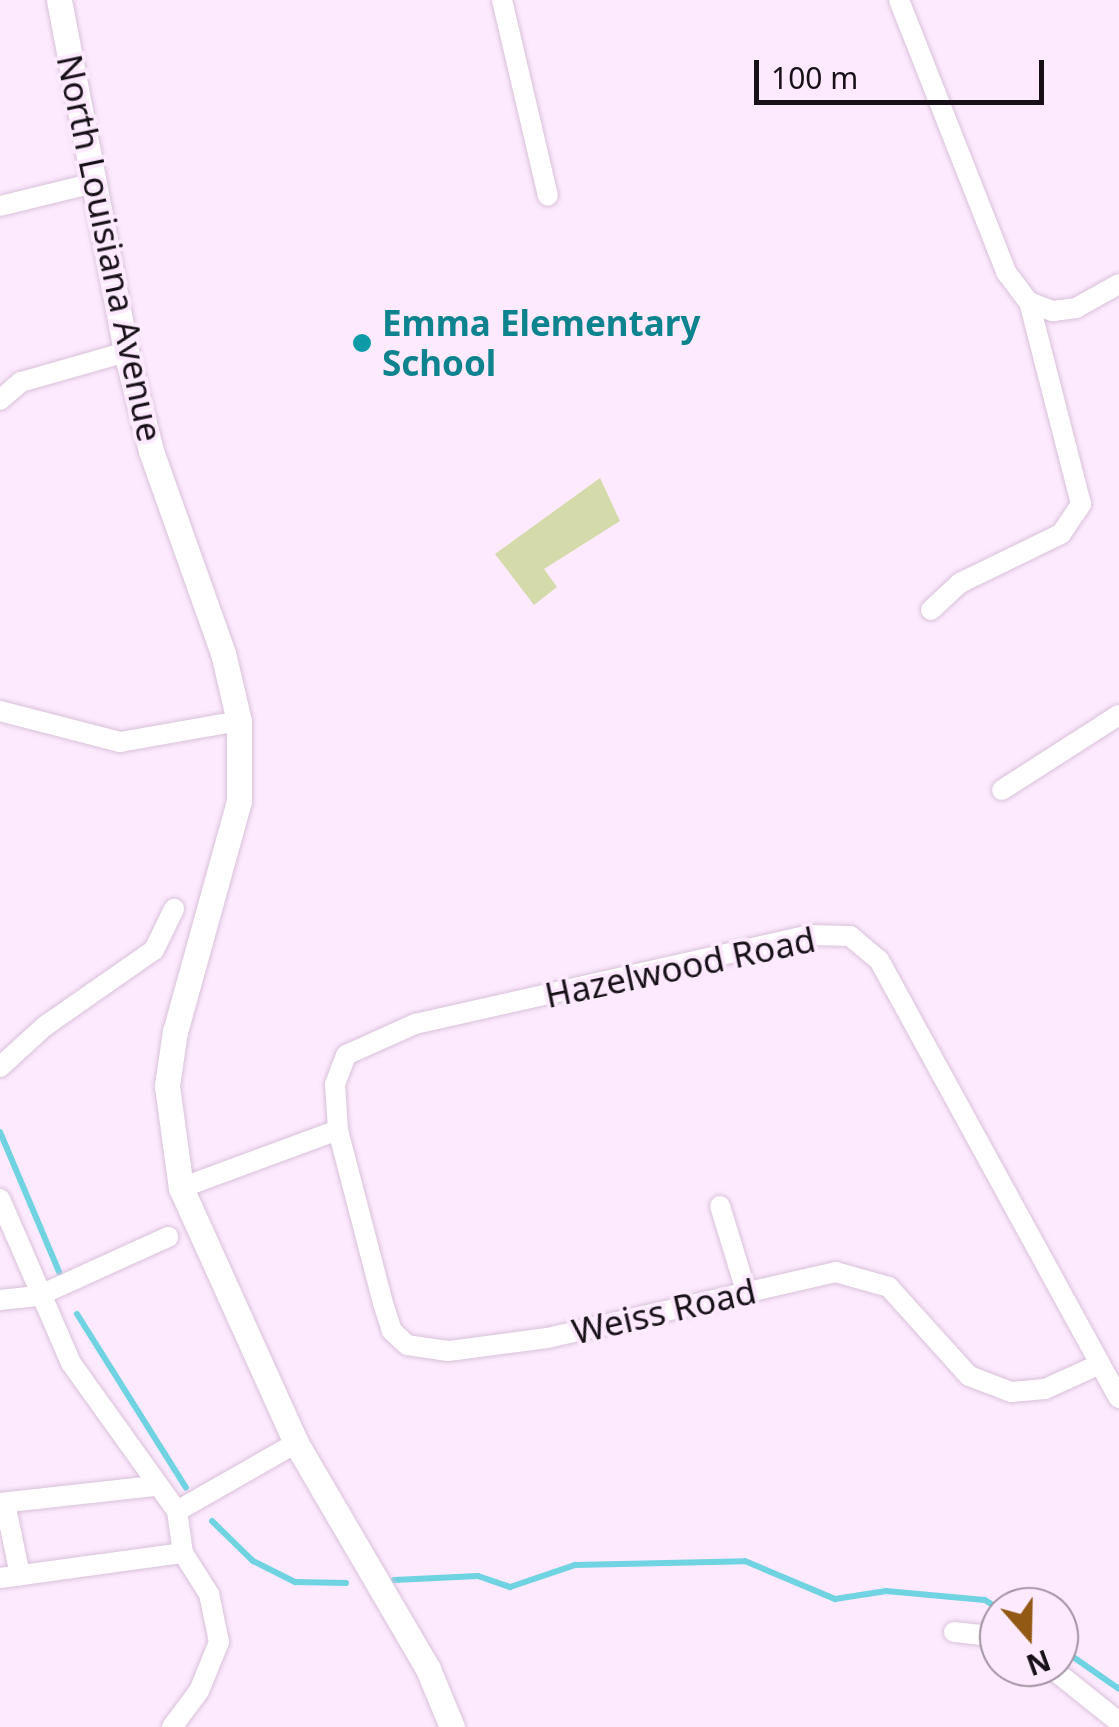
<!DOCTYPE html>
<html>
<head>
<meta charset="utf-8">
<style>
	body { margin:0 }
	#map { position:relative; width:1119px; height:1727px; overflow:hidden; background:#fdeafe; font-family:"Noto Sans",sans-serif }
	div>[style] { position:absolute }
	.green>* { inset:0; background:#d4daaa }
	.stream>* { height:6px; margin:-3px; padding:0 3px; transform-origin:3px; border-radius:3px; background:#70d3e2 }
	.roads { filter:drop-shadow(0 0 2px #d8c1d9) drop-shadow(0 0 2px #d8c1d9) }
	.minor>* { height:20px; margin:-10px; padding:0 10px; transform-origin:10px; border-radius:10px; background:#fff }
	.tertiary>* { height:25px; margin:-12.5px; padding:0 12.5px; transform-origin:12.5px; border-radius:12.5px; background:#fff }
	.dots>* { width:28px; height:28px; translate:-50% -50%; box-sizing:border-box; border:5px solid #fdeafe; border-radius:50% }
	span { translate:-50% -50%; white-space:nowrap; text-align:center; line-height:1.15; -webkit-text-stroke:8px #fdeafe; paint-order:stroke }
	.street-label { font-size:35px; color:#181018 }
	.culture-label { font-size:35px; color:#0d838f; font-weight:700 }
	.left { translate:0 -50%; text-align:left }
	.north { position:absolute; left:979px; top:1587px; width:100px; height:100px; box-sizing:border-box; background:#fdeafe; border:2px solid #a193a2; border-radius:50%; rotate:160deg; font-size:28px; font-weight:700; line-height:40px; text-align:center; color:#181018 }
	.north::after { content:''; display:block; margin:auto; width:35px; height:45px; background:#925914; clip-path:polygon(50% 0,100% 100%,50% 72%,0 100%) }
	.scale { position:absolute; left:754px; top:60px; width:290px; height:45px; box-sizing:border-box; border:5px solid #181018; border-top:0; padding-left:12px; font-size:30px; line-height:35px; white-space:nowrap; color:#181018; -webkit-text-stroke:8px #fdeafe; paint-order:stroke }
</style>
</head>
<body>
<div id="map">
	<div class="green">
		<i style="clip-path:polygon(600px 478px,620px 521px,544px 569px,557px 587px,534px 605px,495px 554px)"></i>
	</div>
	<div class="stream">
		<i style="left:0;top:1132px;width:152px;rotate:67.1deg"></i>
		<i style="left:77px;top:1314px;width:205px;rotate:57.9deg"></i>
		<i style="left:212px;top:1521px;width:57px;rotate:44.3deg"></i>
		<i style="left:253px;top:1561px;width:47px;rotate:26.6deg"></i>
		<i style="left:295px;top:1582px;width:51px;rotate:1.1deg"></i>
		<i style="left:394px;top:1580px;width:84px;rotate:-2.7deg"></i>
		<i style="left:478px;top:1576px;width:34px;rotate:19deg"></i>
		<i style="left:510px;top:1587px;width:69px;rotate:-18.7deg"></i>
		<i style="left:575px;top:1565px;width:170px;rotate:-1.3deg"></i>
		<i style="left:745px;top:1561px;width:98px;rotate:22.9deg"></i>
		<i style="left:835px;top:1599px;width:52px;rotate:-8.9deg"></i>
		<i style="left:886px;top:1591px;width:99px;rotate:5.2deg"></i>
		<i style="left:985px;top:1600px;width:17px;rotate:33deg"></i>
		<i style="left:1059px;top:1647px;width:73px;rotate:35deg"></i>
	</div>
	<div class="roads">
		<div class="minor">
			<i style="left:502px;top:0;width:201px;rotate:76.8deg"></i>
			<i style="left:899px;top:0;width:292px;rotate:68.5deg"></i>
			<i style="left:1006px;top:272px;width:38px;rotate:53deg"></i>
			<i style="left:1029px;top:302px;width:26px;rotate:21deg"></i>
			<i style="left:1053px;top:311px;width:23px;rotate:-7deg"></i>
			<i style="left:1076px;top:308px;width:49px;rotate:-29.2deg"></i>
			<i style="left:0;top:206px;width:97px;rotate:-13.7deg"></i>
			<i style="left:0;top:400px;width:28px;rotate:-41deg"></i>
			<i style="left:21px;top:382px;width:109px;rotate:-15.9deg"></i>
			<i style="left:931px;top:610px;width:40px;rotate:-43deg"></i>
			<i style="left:960px;top:583px;width:112px;rotate:-25.9deg"></i>
			<i style="left:1061px;top:534px;width:36px;rotate:-56deg"></i>
			<i style="left:1081px;top:504px;width:209px;rotate:-104.4deg"></i>
			<i style="left:0;top:711px;width:124px;rotate:14.5deg"></i>
			<i style="left:120px;top:742px;width:121px;rotate:-10deg"></i>
			<i style="left:1002px;top:790px;width:139px;rotate:-32.7deg"></i>
			<i style="left:0;top:1067px;width:61px;rotate:-42.3deg"></i>
			<i style="left:45px;top:1026px;width:133px;rotate:-34.9deg"></i>
			<i style="left:154px;top:950px;width:46px;rotate:-64deg"></i>
			<i style="left:181px;top:1188px;width:167px;rotate:-20.3deg"></i>
			<i style="left:0;top:1199px;width:179px;rotate:66.6deg"></i>
			<i style="left:71px;top:1363px;width:182px;rotate:54.4deg"></i>
			<i style="left:177px;top:1511px;width:42px;rotate:81.9deg"></i>
			<i style="left:183px;top:1553px;width:49px;rotate:57.6deg"></i>
			<i style="left:209px;top:1594px;width:49px;rotate:78.2deg"></i>
			<i style="left:219px;top:1642px;width:53px;rotate:112.2deg"></i>
			<i style="left:199px;top:1691px;width:45px;rotate:126.9deg"></i>
			<i style="left:720px;top:1206px;width:89px;rotate:73deg"></i>
			<i style="left:0;top:1300px;width:38px;rotate:-6deg"></i>
			<i style="left:38px;top:1296px;width:143px;rotate:-24.4deg"></i>
			<i style="left:1100px;top:1364px;width:60px;rotate:155.6deg"></i>
			<i style="left:1045px;top:1389px;width:34px;rotate:175deg"></i>
			<i style="left:1011px;top:1392px;width:45px;rotate:-159.1deg"></i>
			<i style="left:969px;top:1376px;width:120px;rotate:-132deg"></i>
			<i style="left:889px;top:1287px;width:55px;rotate:-164.2deg"></i>
			<i style="left:836px;top:1272px;width:296px;rotate:167.1deg"></i>
			<i style="left:547px;top:1338px;width:100px;rotate:172.5deg"></i>
			<i style="left:448px;top:1351px;width:41px;rotate:-171.7deg"></i>
			<i style="left:407px;top:1345px;width:21px;rotate:-137deg"></i>
			<i style="left:392px;top:1331px;width:29px;rotate:-108deg"></i>
			<i style="left:383px;top:1303px;width:179px;rotate:-104.6deg"></i>
			<i style="left:338px;top:1130px;width:46px;rotate:-93.7deg"></i>
			<i style="left:335px;top:1084px;width:31px;rotate:-69deg"></i>
			<i style="left:346px;top:1055px;width:76px;rotate:-24.2deg"></i>
			<i style="left:415px;top:1024px;width:405px;rotate:-12.7deg"></i>
			<i style="left:810px;top:935px;width:40px;rotate:1.4deg"></i>
			<i style="left:850px;top:936px;width:38px;rotate:40deg"></i>
			<i style="left:879px;top:960px;width:460px;rotate:61.3deg"></i>
			<i style="left:1100px;top:1364px;width:39px;rotate:61deg"></i>
			<i style="left:0;top:1503px;width:155px;rotate:-6.3deg"></i>
			<i style="left:5px;top:1503px;width:74px;rotate:78.2deg"></i>
			<i style="left:177px;top:1511px;width:137px;rotate:-29.7deg"></i>
			<i style="left:0;top:1578px;width:185px;rotate:-7.8deg"></i>
			<i style="left:954px;top:1632px;width:45px;rotate:6.3deg"></i>
			<i style="left:1050px;top:1667px;width:88px;rotate:38.6deg"></i>
		</div>
		<div class="tertiary">
			<i style="left:59px;top:0;width:358px;rotate:79.2deg"></i>
			<i style="left:126px;top:352px;width:102px;rotate:75.8deg"></i>
			<i style="left:151px;top:451px;width:214px;rotate:70.4deg"></i>
			<i style="left:223px;top:653px;width:70px;rotate:76.8deg"></i>
			<i style="left:239px;top:721px;width:80px;rotate:90deg"></i>
			<i style="left:239px;top:801px;width:239px;rotate:105.5deg"></i>
			<i style="left:175px;top:1031px;width:56px;rotate:98.3deg"></i>
			<i style="left:167px;top:1086px;width:103px;rotate:82.2deg"></i>
			<i style="left:181px;top:1188px;width:280px;rotate:65.7deg"></i>
			<i style="left:296px;top:1443px;width:262px;rotate:59.7deg"></i>
			<i style="left:428px;top:1669px;width:63px;rotate:67.5deg"></i>
		</div>
	</div>
	<div class="dots">
		<i style="left:362px;top:343px;background:#0f9aa8"></i>
	</div>
	<div class="street-label">
		<span style="left:110px;top:248px;rotate:78deg">North Louisiana Avenue</span>
		<span style="left:680px;top:967px;rotate:-12deg">Hazelwood Road</span>
		<span style="left:664px;top:1311px;rotate:-13deg">Weiss Road</span>
	</div>
	<div class="culture-label">
		<span class="left" style="left:382px;top:343px">Emma Elementary<br>School</span>
	</div>
	<div class="north">N</div>
	<div class="scale">100 m</div>
</div>
</body>
</html>
